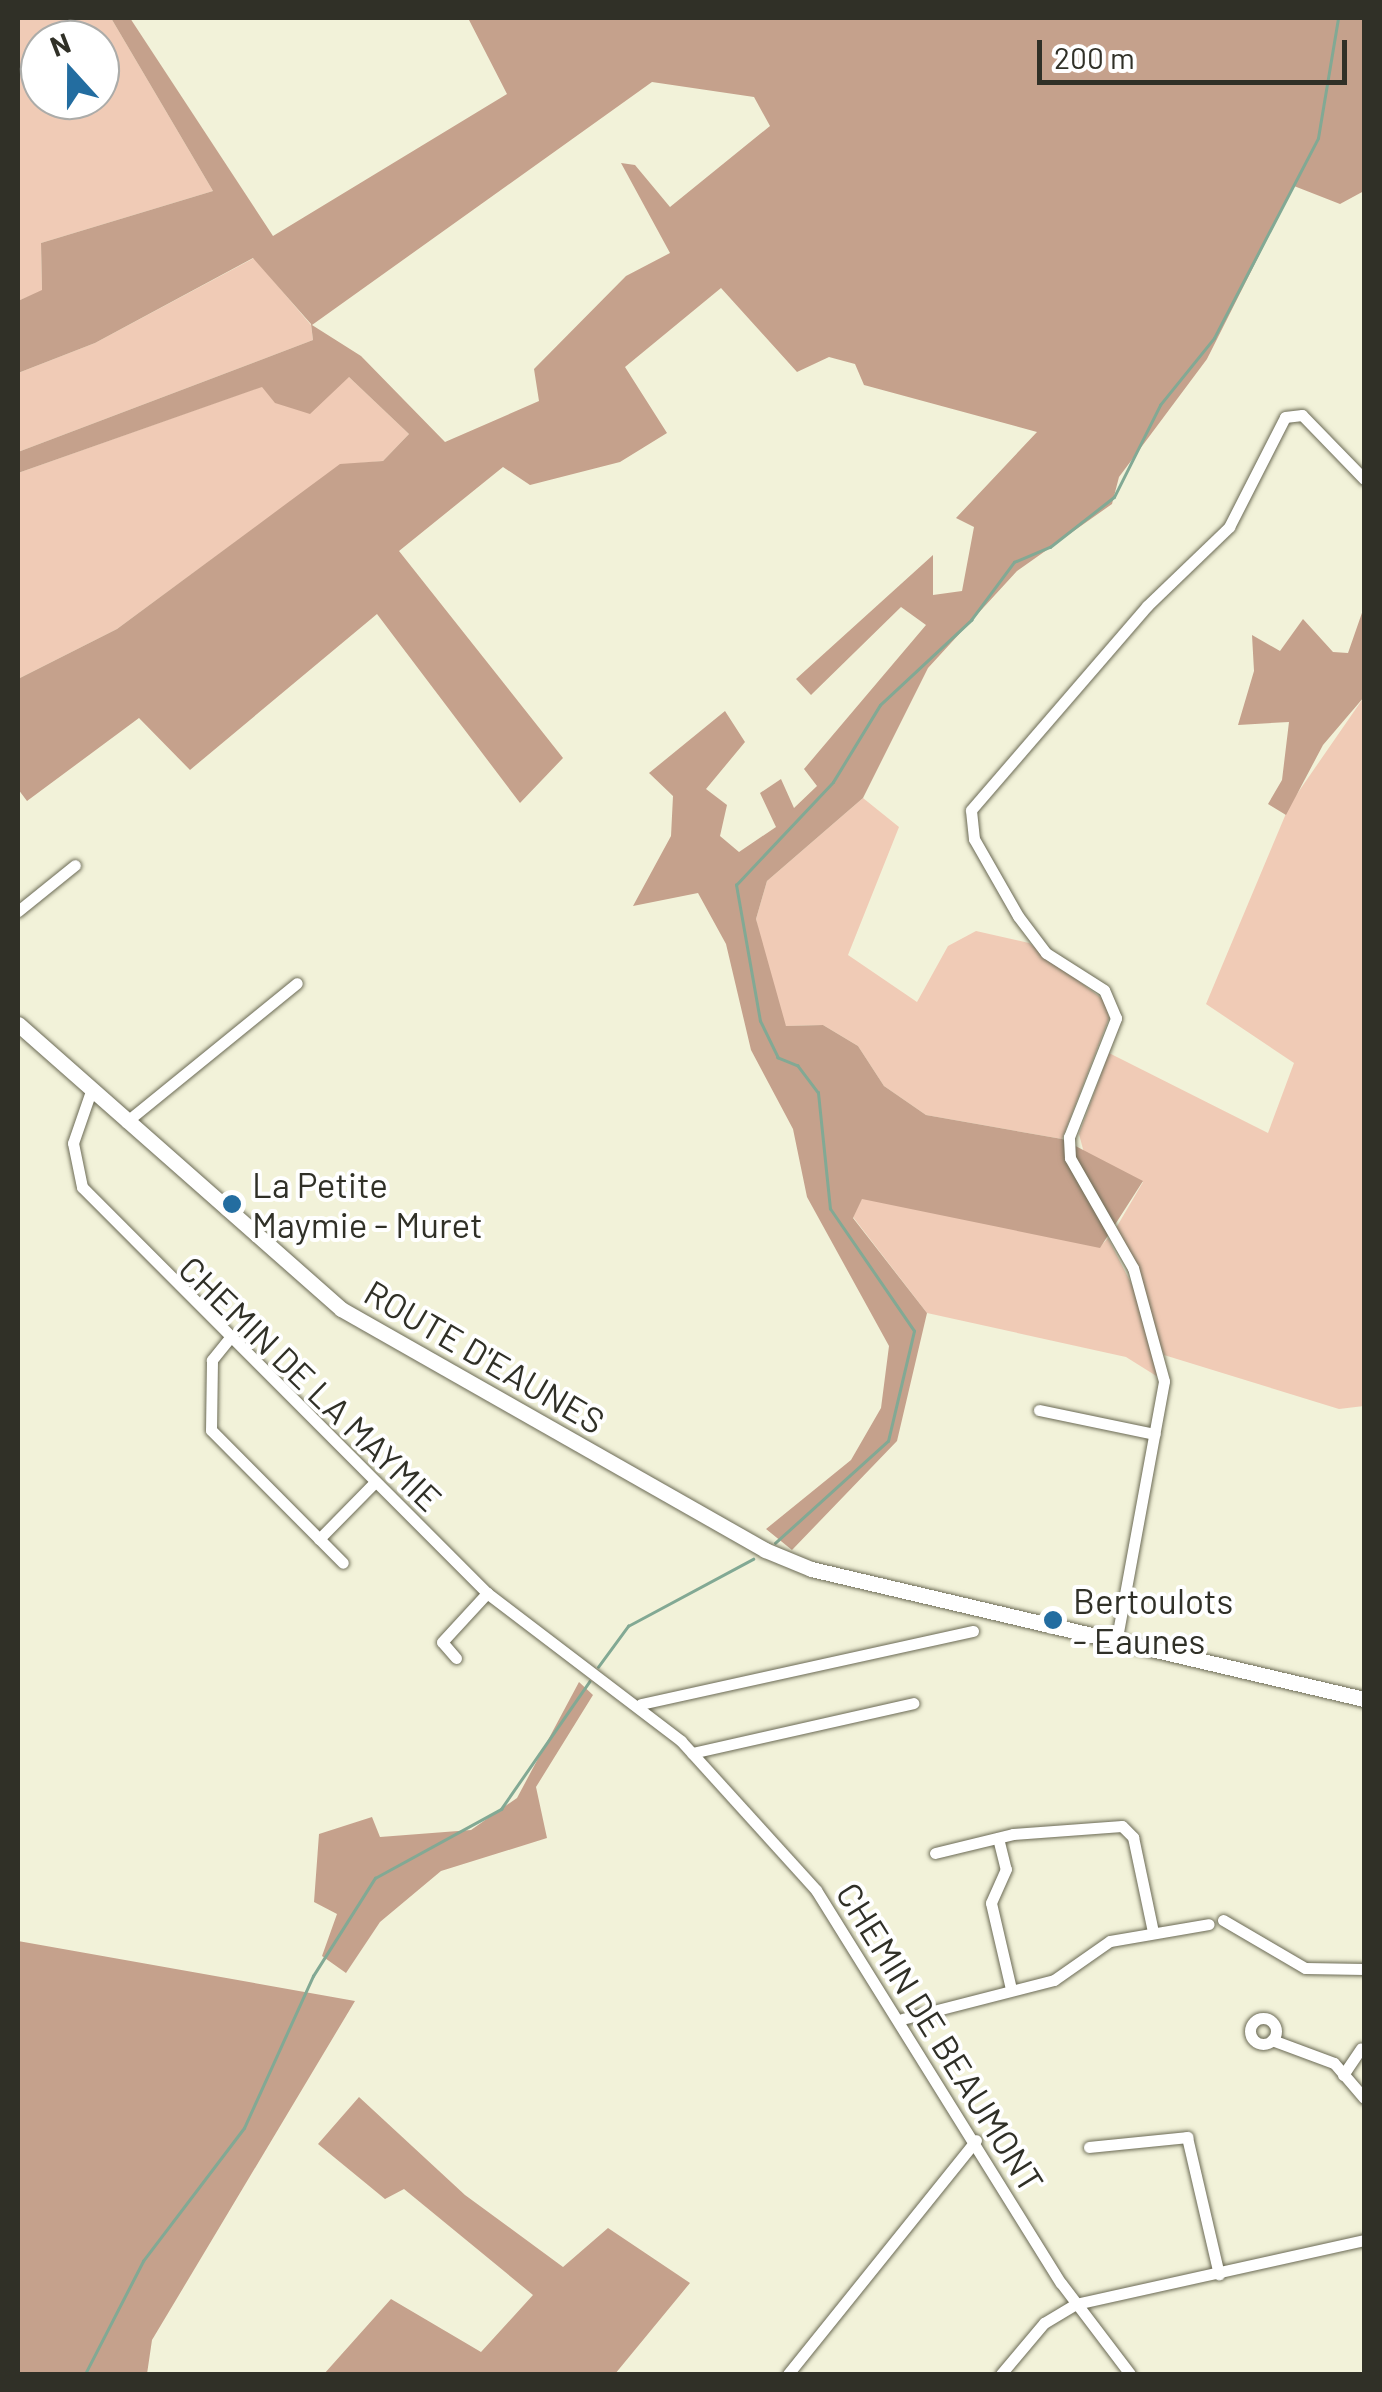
<!DOCTYPE html>
<html>
<head>
<meta charset="utf-8">
<style>
	body { margin:0 }
	#map { position:relative; width:1382px; height:2392px; overflow:hidden; background:#f2f2d9; font-family:Barlow,sans-serif }
	div>[style] { position:absolute }
	.green>* { inset:0; background:#f0cbb6 }
	.forest>* { inset:0; background:#c5a18c }
	.stream>* { height:2.5px; margin:-1.25px; padding:0 1.25px; transform-origin:1.25px; border-radius:1.25px; background:#82a994 }
	.roads { filter:drop-shadow(0 0 2px #6b6a55) drop-shadow(0 0 2px #6b6a55) }
	.street>* { height:11px; margin:-5.5px; padding:0 5.5px; transform-origin:5.5px; border-radius:5.5px; background:#fff }
	.street>.ring { margin:-5.5px; padding:0; box-sizing:content-box; background:none; border:11px solid #fff; border-radius:50% }
	.secondary>* { height:15px; margin:-7.5px; padding:0 7.5px; transform-origin:7.5px; border-radius:7.5px; background:#fff }
	.dots>* { width:28px; height:28px; translate:-50% -50%; box-sizing:border-box; border:5px solid #fff; border-radius:50% }
	span { translate:-50% -50%; white-space:nowrap; text-align:center; line-height:1.15; -webkit-text-stroke:8px #fff; paint-order:stroke }
	.poi-label { font-size:35px; color:#303027 }
	.left { translate:0 -50%; text-align:left }
	.street-label { font-size:35px; color:#303027 }
	.frame { position:absolute; inset:0; border:20px solid #303027; pointer-events:none }
	.north { position:absolute; left:20px; top:20px; width:100px; height:100px; box-sizing:border-box; background:#fff; border:2px solid #acaca9; border-radius:50%; rotate:339deg; font-size:28px; font-weight:700; line-height:40px; text-align:center; color:#303027 }
	.north::after { content:''; display:block; margin:auto; width:35px; height:45px; background:#236da0; clip-path:polygon(50% 0,100% 100%,50% 72%,0 100%) }
	.scale { position:absolute; left:1037px; top:40px; width:310px; height:45px; box-sizing:border-box; border:5px solid #303027; border-top:0; padding-left:12px; font-size:30px; line-height:35px; white-space:nowrap; color:#303027; -webkit-text-stroke:8px #fff; paint-order:stroke }
</style>
</head>
<body>
<div id="map">
	<div class="green">
		<i style="clip-path:polygon(evenodd,18px 18px,111px 18px,213px 191px,41px 243px,42px 291px,18px 301px,18px 18px,40px 40px,100px 40px,100px 100px,40px 100px,40px 40px)"></i>
		<i style="clip-path:polygon(254px 258px,311px 325px,313px 340px,18px 452px,18px 373px,95px 343px)"></i>
		<i style="clip-path:polygon(349px 377px,409px 434px,383px 461px,340px 465px,117px 629px,18px 679px,18px 473px,263px 386px)"></i>
		<i style="clip-path:polygon(1364px 697px,1364px 1406px,1339px 1409px,1164px 1355px,1116px 1228px,1143px 1182px,1084px 1153px,1079px 1134px,1109px 1053px,1268px 1133px,1294px 1063px,1206px 1004px,1290px 804px)"></i>
		<i style="clip-path:polygon(863px 798px,899px 827px,848px 955px,917px 1002px,948px 946px,976px 931px,1029px 943px,1105px 1001px,1109px 1018px,1062px 1139px,926px 1115px,884px 1086px,858px 1046px,823px 1025px,786px 1026px,775px 1009px,756px 919px,767px 881px)"></i>
		<i style="clip-path:polygon(862px 1198px,1100px 1247px,1108px 1238px,1133px 1287px,1158px 1377px,1126px 1357px,927px 1313px,853px 1217px)"></i>
	</div>
	<div class="forest">
		<i style="clip-path:polygon(evenodd,111px 18px,130px 18px,273px 236px,507px 94px,468px 18px,1364px 18px,1364px 191px,1340px 204px,1294px 186px,1207px 359px,1119px 477px,1112px 504px,1017px 571px,928px 668px,863px 798px,767px 881px,756px 919px,786px 1026px,823px 1025px,858px 1046px,884px 1086px,926px 1115px,1062px 1139px,1143px 1181px,1100px 1248px,862px 1199px,853px 1218px,927px 1313px,897px 1441px,792px 1550px,766px 1529px,851px 1460px,881px 1408px,889px 1346px,807px 1197px,793px 1129px,751px 1050px,726px 944px,698px 893px,633px 906px,671px 836px,673px 796px,649px 773px,725px 711px,745px 742px,706px 789px,727px 805px,720px 836px,739px 852px,776px 827px,760px 793px,781px 779px,794px 808px,817px 786px,804px 769px,926px 625px,901px 607px,811px 695px,796px 679px,933px 555px,933px 595px,962px 591px,974px 527px,956px 518px,1037px 432px,864px 385px,855px 364px,829px 357px,797px 372px,721px 288px,625px 367px,667px 433px,620px 462px,530px 485px,503px 467px,399px 551px,563px 758px,520px 803px,377px 614px,190px 770px,139px 718px,27px 801px,18px 789px,18px 679px,117px 629px,340px 464px,383px 461px,409px 434px,349px 377px,310px 414px,275px 403px,262px 387px,18px 473px,18px 452px,313px 340px,311px 324px,253px 258px,95px 343px,18px 373px,18px 301px,42px 290px,41px 243px,213px 191px,111px 18px,652px 82px,754px 97px,770px 126px,670px 207px,635px 165px,621px 163px,670px 253px,626px 276px,534px 369px,539px 401px,445px 442px,361px 356px,312px 325px,652px 82px)"></i>
		<i style="clip-path:polygon(1364px 607px,1364px 697px,1323px 745px,1286px 815px,1268px 804px,1282px 780px,1289px 722px,1238px 725px,1254px 671px,1252px 635px,1280px 651px,1303px 619px,1333px 652px,1348px 653px)"></i>
		<i style="clip-path:polygon(579px 1682px,593px 1695px,536px 1787px,547px 1838px,441px 1871px,380px 1922px,346px 1973px,322px 1956px,337px 1914px,314px 1902px,319px 1834px,372px 1817px,380px 1837px,471px 1830px,517px 1798px)"></i>
		<i style="clip-path:polygon(18px 1941px,355px 2001px,152px 2340px,147px 2374px,18px 2374px)"></i>
		<i style="clip-path:polygon(359px 2097px,465px 2195px,563px 2267px,608px 2228px,690px 2283px,615px 2374px,324px 2374px,391px 2299px,481px 2352px,533px 2295px,404px 2189px,385px 2199px,318px 2144px)"></i>
	</div>
	<div class="stream">
		<i style="left:775px;top:1543px;width:152px;rotate:-42.1deg"></i>
		<i style="left:888px;top:1441px;width:113px;rotate:-76.7deg"></i>
		<i style="left:914px;top:1331px;width:148px;rotate:-124.5deg"></i>
		<i style="left:830px;top:1209px;width:117px;rotate:-95.9deg"></i>
		<i style="left:818px;top:1093px;width:34px;rotate:-127deg"></i>
		<i style="left:798px;top:1066px;width:22px;rotate:-158deg"></i>
		<i style="left:778px;top:1058px;width:41px;rotate:-115.9deg"></i>
		<i style="left:760px;top:1021px;width:138px;rotate:-100deg"></i>
		<i style="left:736px;top:885px;width:141px;rotate:-46.7deg"></i>
		<i style="left:833px;top:782px;width:90px;rotate:-58.6deg"></i>
		<i style="left:880px;top:705px;width:125px;rotate:-43deg"></i>
		<i style="left:971px;top:620px;width:72px;rotate:-53.4deg"></i>
		<i style="left:1014px;top:562px;width:39px;rotate:-23deg"></i>
		<i style="left:1050px;top:547px;width:81px;rotate:-38deg"></i>
		<i style="left:1114px;top:497px;width:103px;rotate:-63.4deg"></i>
		<i style="left:1160px;top:405px;width:86px;rotate:-51.1deg"></i>
		<i style="left:1214px;top:338px;width:225px;rotate:-62.5deg"></i>
		<i style="left:1318px;top:138px;width:122px;rotate:-80.5deg"></i>
		<i style="left:598px;top:1667px;width:51px;rotate:-53.8deg"></i>
		<i style="left:628px;top:1626px;width:142px;rotate:-28.2deg"></i>
		<i style="left:85px;top:2374px;width:127px;rotate:-62.8deg"></i>
		<i style="left:143px;top:2261px;width:167px;rotate:-52.8deg"></i>
		<i style="left:244px;top:2128px;width:167px;rotate:-65.6deg"></i>
		<i style="left:313px;top:1976px;width:116px;rotate:-57.7deg"></i>
		<i style="left:375px;top:1878px;width:144px;rotate:-28.7deg"></i>
		<i style="left:501px;top:1809px;width:155px;rotate:-55.3deg"></i>
	</div>
	<div class="roads">
		<div class="street">
			<i style="left:18px;top:911px;width:73px;rotate:-38.9deg"></i>
			<i style="left:91px;top:1091px;width:55px;rotate:109.1deg"></i>
			<i style="left:73px;top:1143px;width:45px;rotate:78.4deg"></i>
			<i style="left:82px;top:1187px;width:573px;rotate:45.07deg"></i>
			<i style="left:487px;top:1593px;width:244px;rotate:37.3deg"></i>
			<i style="left:681px;top:1741px;width:201px;rotate:47.8deg"></i>
			<i style="left:816px;top:1890px;width:463px;rotate:58.1deg"></i>
			<i style="left:1061px;top:2283px;width:114px;rotate:52.8deg"></i>
			<i style="left:126px;top:1122px;width:220px;rotate:-39.1deg"></i>
			<i style="left:228px;top:1340px;width:26px;rotate:129deg"></i>
			<i style="left:212px;top:1360px;width:70px;rotate:90.8deg"></i>
			<i style="left:211px;top:1430px;width:187px;rotate:45.2deg"></i>
			<i style="left:1039px;top:1410px;width:118px;rotate:11.7deg"></i>
			<i style="left:319px;top:1539px;width:78px;rotate:-45.5deg"></i>
			<i style="left:1116px;top:1643px;width:266px;rotate:-79.6deg"></i>
			<i style="left:1164px;top:1381px;width:117px;rotate:-105.3deg"></i>
			<i style="left:1133px;top:1268px;width:127px;rotate:-119.8deg"></i>
			<i style="left:1070px;top:1158px;width:21px;rotate:-93deg"></i>
			<i style="left:1069px;top:1137px;width:128px;rotate:-68.4deg"></i>
			<i style="left:1116px;top:1018px;width:30px;rotate:-113deg"></i>
			<i style="left:1104px;top:990px;width:69px;rotate:-147.5deg"></i>
			<i style="left:1046px;top:953px;width:46px;rotate:-127.1deg"></i>
			<i style="left:1018px;top:916px;width:89px;rotate:-119.7deg"></i>
			<i style="left:974px;top:839px;width:29px;rotate:-96deg"></i>
			<i style="left:971px;top:810px;width:269px;rotate:-49.2deg"></i>
			<i style="left:1147px;top:606px;width:114px;rotate:-43.9deg"></i>
			<i style="left:1229px;top:527px;width:123px;rotate:-63deg"></i>
			<i style="left:1285px;top:417px;width:17px;rotate:-7deg"></i>
			<i style="left:1302px;top:415px;width:89px;rotate:45.9deg"></i>
			<i style="left:456px;top:1658px;width:21px;rotate:-131deg"></i>
			<i style="left:442px;top:1642px;width:67px;rotate:-47.4deg"></i>
			<i style="left:641px;top:1704px;width:340px;rotate:-12.4deg"></i>
			<i style="left:692px;top:1753px;width:227px;rotate:-12.7deg"></i>
			<i style="left:998px;top:1838px;width:32px;rotate:76deg"></i>
			<i style="left:1006px;top:1869px;width:37px;rotate:114deg"></i>
			<i style="left:991px;top:1903px;width:88px;rotate:76.9deg"></i>
			<i style="left:935px;top:1853px;width:80px;rotate:-13.7deg"></i>
			<i style="left:1013px;top:1834px;width:109px;rotate:-4.2deg"></i>
			<i style="left:1122px;top:1826px;width:16px;rotate:45deg"></i>
			<i style="left:1133px;top:1837px;width:97px;rotate:78.1deg"></i>
			<i style="left:1223px;top:1920px;width:95px;rotate:30.3deg"></i>
			<i style="left:1305px;top:1968px;width:59px;rotate:1deg"></i>
			<i class="ring" style="left:1250px;top:2018px;width:15px;height:15px"></i>
			<i style="left:902px;top:2019px;width:157px;rotate:-14.4deg"></i>
			<i style="left:1054px;top:1980px;width:68px;rotate:-34.9deg"></i>
			<i style="left:1110px;top:1941px;width:100px;rotate:-9.7deg"></i>
			<i style="left:1272px;top:2040px;width:66px;rotate:20.4deg"></i>
			<i style="left:1334px;top:2063px;width:46px;rotate:49.4deg"></i>
			<i style="left:1343px;top:2075px;width:32px;rotate:-56deg"></i>
			<i style="left:1089px;top:2147px;width:99px;rotate:-5.8deg"></i>
			<i style="left:1187px;top:2137px;width:141px;rotate:76.9deg"></i>
			<i style="left:788px;top:2374px;width:300px;rotate:-51.2deg"></i>
			<i style="left:1001px;top:2374px;width:67px;rotate:-49.9deg"></i>
			<i style="left:1044px;top:2323px;width:37px;rotate:-31deg"></i>
			<i style="left:1076px;top:2304px;width:295px;rotate:-12.5deg"></i>
		</div>
		<div class="secondary">
			<i style="left:18px;top:1024px;width:431px;rotate:41.4deg"></i>
			<i style="left:341px;top:1309px;width:488px;rotate:29.6deg"></i>
			<i style="left:765px;top:1550px;width:50px;rotate:22.4deg"></i>
			<i style="left:811px;top:1569px;width:568px;rotate:13.23deg"></i>
		</div>
	</div>
	<div class="dots">
		<i style="left:232px;top:1204px;background:#236da0"></i>
		<i style="left:1053px;top:1620px;background:#236da0"></i>
	</div>
	<div class="poi-label">
		<span class="left" style="left:252px;top:1204px">La Petite<br>Maymie - Muret</span>
		<span class="left" style="left:1073px;top:1620px">Bertoulots<br>- Eaunes</span>
	</div>
	<div class="street-label">
		<span style="left:485px;top:1356px;rotate:30deg">ROUTE D'EAUNES</span>
		<span style="left:311px;top:1383px;rotate:44deg">CHEMIN DE LA MAYMIE</span>
		<span style="left:941px;top:2037px;rotate:58deg">CHEMIN DE BEAUMONT</span>
	</div>
	<div class="frame"></div>
	<div class="north">N</div>
	<div class="scale">200 m</div>
</div>
</body>
</html>
